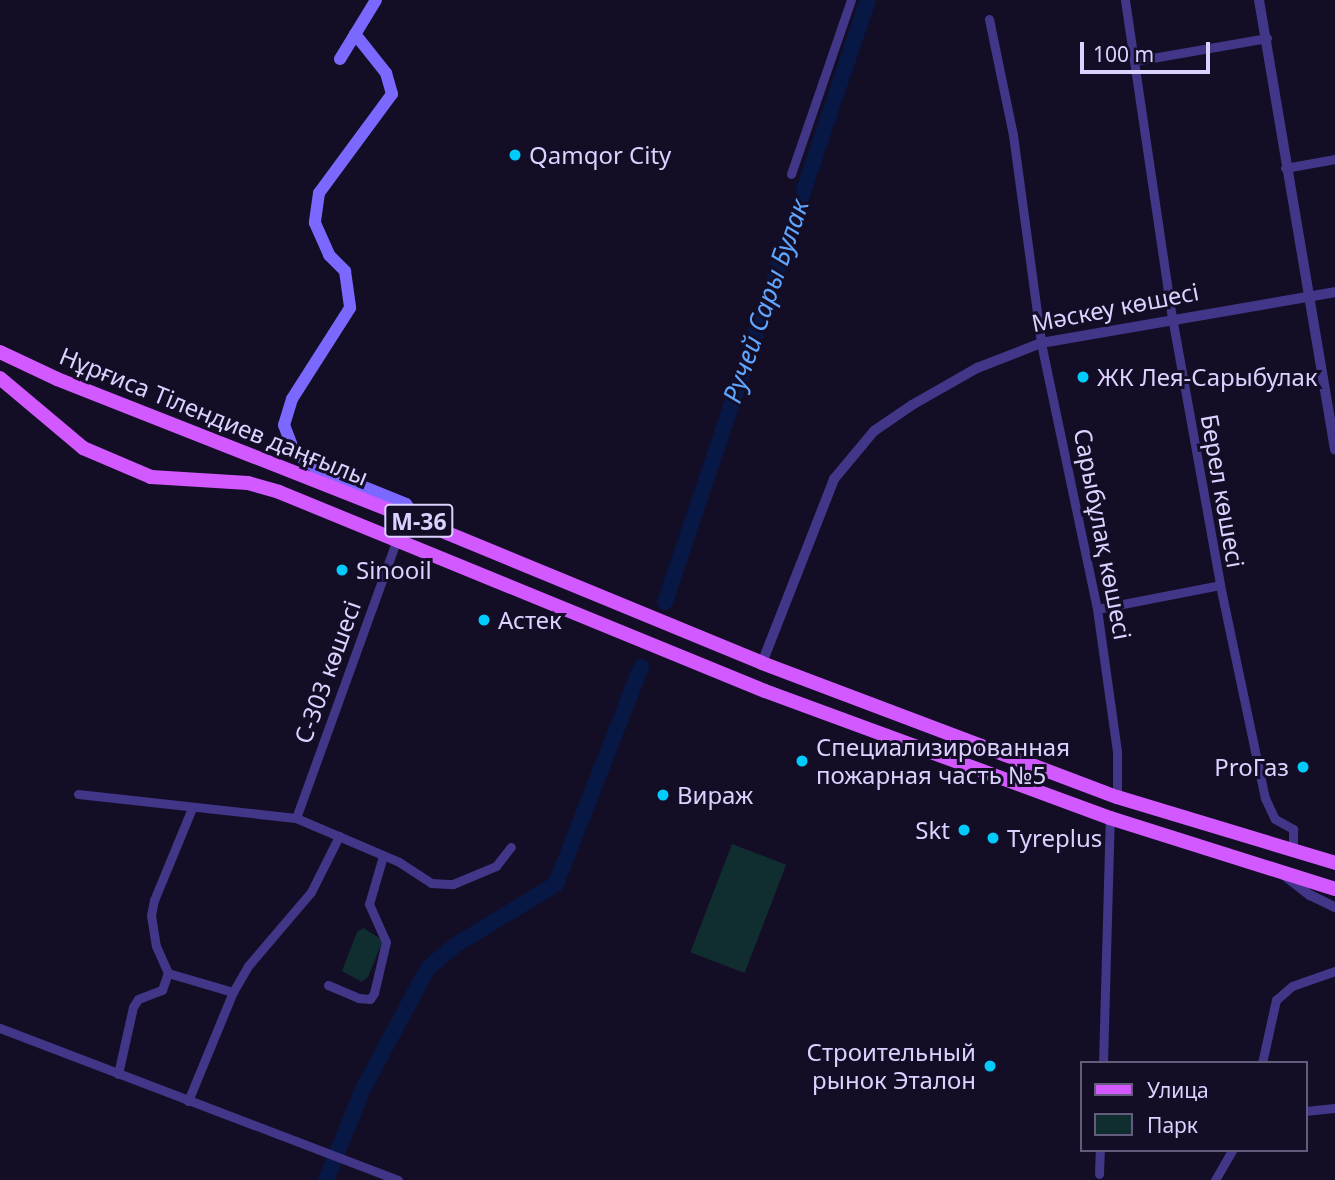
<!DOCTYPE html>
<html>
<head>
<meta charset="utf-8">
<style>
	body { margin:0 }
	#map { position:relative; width:1335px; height:1180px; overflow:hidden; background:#140d26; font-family:"Noto Sans",sans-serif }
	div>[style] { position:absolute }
	.green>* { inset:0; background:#102e30; transform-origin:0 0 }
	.river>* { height:16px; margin:-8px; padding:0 8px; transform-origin:8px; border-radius:8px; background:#071845 }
	.minor>* { height:9px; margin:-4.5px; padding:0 4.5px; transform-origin:4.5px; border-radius:4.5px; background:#413687 }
	.tertiary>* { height:10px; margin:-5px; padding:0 5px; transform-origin:5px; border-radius:5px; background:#413687 }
	.secondary>* { height:12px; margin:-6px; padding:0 6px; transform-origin:6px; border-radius:6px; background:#7b69ff }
	.primary>* { height:14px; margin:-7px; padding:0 7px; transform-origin:7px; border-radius:7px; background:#d159ff }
	.dots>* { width:19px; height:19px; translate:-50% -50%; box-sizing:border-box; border:4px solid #140d26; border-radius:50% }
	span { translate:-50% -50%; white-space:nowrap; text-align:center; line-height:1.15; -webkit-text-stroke:6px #140d26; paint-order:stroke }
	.shield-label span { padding:2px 5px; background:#140d26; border:2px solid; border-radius:5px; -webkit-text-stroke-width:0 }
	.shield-label { font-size:23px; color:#dcd2ff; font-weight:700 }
	.poi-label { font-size:24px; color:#dcd2ff }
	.left { translate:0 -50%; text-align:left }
	.right { translate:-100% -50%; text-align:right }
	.street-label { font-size:24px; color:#dcd2ff }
	.water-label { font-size:26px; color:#60a6ff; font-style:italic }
	.legend { position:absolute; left:1080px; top:1061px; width:228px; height:91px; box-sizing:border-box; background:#140d26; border:2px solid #645c7d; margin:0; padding:9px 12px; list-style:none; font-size:21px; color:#dcd2ff }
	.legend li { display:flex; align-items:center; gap:14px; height:35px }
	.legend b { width:35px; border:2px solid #645c7d }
	.scale { position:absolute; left:1080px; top:42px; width:130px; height:32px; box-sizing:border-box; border:4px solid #dcd2ff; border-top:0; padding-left:9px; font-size:21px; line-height:24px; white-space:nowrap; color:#dcd2ff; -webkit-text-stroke:5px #140d26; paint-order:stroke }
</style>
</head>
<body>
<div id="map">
	<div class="green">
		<i style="left:732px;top:844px;width:58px;height:116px;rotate:21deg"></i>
		<i style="clip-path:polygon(363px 928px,383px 940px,368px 977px,362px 982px,342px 971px,357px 932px)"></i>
	</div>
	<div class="river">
		<i style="left:665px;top:602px;width:635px;rotate:-71.37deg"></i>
		<i style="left:326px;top:1180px;width:98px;rotate:-67.9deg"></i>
		<i style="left:363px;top:1089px;width:137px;rotate:-61.8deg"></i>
		<i style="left:428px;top:968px;width:34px;rotate:-40deg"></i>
		<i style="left:454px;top:946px;width:119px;rotate:-31.3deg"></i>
		<i style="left:556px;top:884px;width:233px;rotate:-68.6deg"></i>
	</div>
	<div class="minor">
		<i style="left:1125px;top:0;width:320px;rotate:81.6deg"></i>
		<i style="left:1172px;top:317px;width:272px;rotate:79.8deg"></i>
		<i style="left:1220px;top:585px;width:218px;rotate:78.1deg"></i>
		<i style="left:1265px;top:798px;width:23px;rotate:65deg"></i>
		<i style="left:1275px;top:819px;width:21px;rotate:29deg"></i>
		<i style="left:1293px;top:829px;width:21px;rotate:90deg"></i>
		<i style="left:989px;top:19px;width:118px;rotate:78.3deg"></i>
		<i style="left:1013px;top:135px;width:210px;rotate:82.3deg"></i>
		<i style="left:1041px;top:343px;width:272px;rotate:78.1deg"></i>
		<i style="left:1097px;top:609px;width:143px;rotate:82deg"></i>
		<i style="left:1117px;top:751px;width:46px;rotate:90deg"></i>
		<i style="left:1135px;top:61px;width:134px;rotate:-9.9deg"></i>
		<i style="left:1285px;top:168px;width:51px;rotate:-10.2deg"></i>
		<i style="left:791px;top:174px;width:184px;rotate:-71deg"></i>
		<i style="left:1097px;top:609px;width:125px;rotate:-11deg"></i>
		<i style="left:78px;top:794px;width:219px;rotate:6.3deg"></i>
		<i style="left:296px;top:818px;width:112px;rotate:23.1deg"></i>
		<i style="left:399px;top:862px;width:38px;rotate:33deg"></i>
		<i style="left:431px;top:883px;width:22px;rotate:3deg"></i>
		<i style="left:453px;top:884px;width:47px;rotate:-22.7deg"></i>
		<i style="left:496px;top:866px;width:24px;rotate:-52deg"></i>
		<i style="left:192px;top:808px;width:100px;rotate:112.4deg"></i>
		<i style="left:154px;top:900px;width:15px;rotate:101deg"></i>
		<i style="left:151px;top:915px;width:31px;rotate:81deg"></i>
		<i style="left:156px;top:946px;width:30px;rotate:66deg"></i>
		<i style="left:168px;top:973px;width:68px;rotate:16.3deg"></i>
		<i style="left:296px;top:818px;width:297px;rotate:-70.1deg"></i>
		<i style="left:328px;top:985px;width:33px;rotate:23deg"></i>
		<i style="left:358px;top:998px;width:12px;rotate:5deg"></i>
		<i style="left:370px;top:999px;width:7px;rotate:-56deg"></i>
		<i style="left:374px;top:993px;width:52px;rotate:-76.8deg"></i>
		<i style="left:386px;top:942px;width:42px;rotate:-114.1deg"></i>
		<i style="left:369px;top:904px;width:50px;rotate:-73.7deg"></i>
		<i style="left:0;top:1028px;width:426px;rotate:20.9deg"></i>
		<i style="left:1103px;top:1063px;width:245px;rotate:-88.4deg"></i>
		<i style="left:1262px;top:1063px;width:65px;rotate:-77.5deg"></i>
		<i style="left:1276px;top:1000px;width:21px;rotate:-41deg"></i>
		<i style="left:1292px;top:986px;width:46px;rotate:-19.2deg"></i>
		<i style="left:118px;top:1074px;width:69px;rotate:-77.4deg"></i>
		<i style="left:133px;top:1007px;width:9px;rotate:-58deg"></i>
		<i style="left:138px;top:999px;width:26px;rotate:-21deg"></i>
		<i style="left:162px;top:990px;width:18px;rotate:-71deg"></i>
		<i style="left:188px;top:1101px;width:118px;rotate:-67.6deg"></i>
		<i style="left:233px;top:992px;width:30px;rotate:-60deg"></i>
		<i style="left:248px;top:966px;width:97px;rotate:-49.6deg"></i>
		<i style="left:311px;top:892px;width:63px;rotate:-63.4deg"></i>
		<i style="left:1305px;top:1111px;width:30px;rotate:-6deg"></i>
		<i style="left:1099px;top:1174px;width:24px;rotate:-88deg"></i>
		<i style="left:1215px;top:1180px;width:34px;rotate:-60deg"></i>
	</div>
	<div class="tertiary">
		<i style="left:1259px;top:0;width:456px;rotate:80.4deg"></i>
		<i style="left:762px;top:663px;width:198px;rotate:-68.6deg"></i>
		<i style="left:834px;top:479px;width:62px;rotate:-50.2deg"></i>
		<i style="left:874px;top:431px;width:46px;rotate:-34.4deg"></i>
		<i style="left:912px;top:405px;width:75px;rotate:-29.6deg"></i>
		<i style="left:977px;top:368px;width:69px;rotate:-21.3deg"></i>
		<i style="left:1041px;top:343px;width:298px;rotate:-9.8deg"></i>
		<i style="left:1284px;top:875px;width:33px;rotate:38deg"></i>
		<i style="left:1310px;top:895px;width:28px;rotate:26deg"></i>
	</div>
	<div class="secondary">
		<i style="left:355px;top:34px;width:50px;rotate:51.5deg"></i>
		<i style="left:386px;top:73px;width:22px;rotate:74deg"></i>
		<i style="left:392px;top:94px;width:123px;rotate:126.4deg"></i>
		<i style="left:319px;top:193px;width:30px;rotate:98deg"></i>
		<i style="left:315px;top:223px;width:35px;rotate:66deg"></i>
		<i style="left:329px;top:255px;width:23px;rotate:45deg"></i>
		<i style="left:345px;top:271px;width:37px;rotate:82deg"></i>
		<i style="left:350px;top:308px;width:108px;rotate:122.5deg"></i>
		<i style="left:292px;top:399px;width:27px;rotate:107deg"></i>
		<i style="left:284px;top:425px;width:30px;rotate:69deg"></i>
		<i style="left:295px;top:453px;width:24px;rotate:35deg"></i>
		<i style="left:315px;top:467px;width:98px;rotate:22.1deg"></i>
		<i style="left:406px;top:504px;width:21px;rotate:55deg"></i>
		<i style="left:340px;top:59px;width:69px;rotate:-58.6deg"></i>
	</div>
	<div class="primary">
		<i style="left:0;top:352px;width:63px;rotate:25.3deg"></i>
		<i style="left:57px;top:379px;width:388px;rotate:21.5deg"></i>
		<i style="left:418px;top:521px;width:372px;rotate:22.4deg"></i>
		<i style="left:762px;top:663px;width:379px;rotate:20.7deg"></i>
		<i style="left:1117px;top:797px;width:228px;rotate:16.8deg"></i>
		<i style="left:0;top:378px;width:109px;rotate:40.1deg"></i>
		<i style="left:83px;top:448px;width:74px;rotate:23.1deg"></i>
		<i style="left:151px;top:477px;width:97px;rotate:3.5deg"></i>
		<i style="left:248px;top:483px;width:32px;rotate:16deg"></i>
		<i style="left:279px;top:492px;width:525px;rotate:22.27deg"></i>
		<i style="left:765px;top:691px;width:368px;rotate:20.2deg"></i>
		<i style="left:1110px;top:818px;width:236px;rotate:17.5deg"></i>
	</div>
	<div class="dots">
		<i style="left:515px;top:155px;background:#00cbfd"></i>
		<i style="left:1083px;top:377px;background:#00cbfd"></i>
		<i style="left:342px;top:570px;background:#00cbfd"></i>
		<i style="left:484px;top:620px;background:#00cbfd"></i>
		<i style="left:802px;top:761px;background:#00cbfd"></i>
		<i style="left:1303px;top:767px;background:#00cbfd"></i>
		<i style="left:663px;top:795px;background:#00cbfd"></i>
		<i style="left:964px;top:830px;background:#00cbfd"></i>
		<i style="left:993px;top:838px;background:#00cbfd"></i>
		<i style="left:990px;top:1066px;background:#00cbfd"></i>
	</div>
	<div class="shield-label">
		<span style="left:419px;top:521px">M-36</span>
	</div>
	<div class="poi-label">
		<span class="left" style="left:529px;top:155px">Qamqor City</span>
		<span class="left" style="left:1097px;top:377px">ЖК Лея-Сарыбулак</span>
		<span class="left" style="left:356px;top:570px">Sinooil</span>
		<span class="left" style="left:498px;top:620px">Астек</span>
		<span class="left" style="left:816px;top:761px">Специализированная<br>пожарная часть №5</span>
		<span class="right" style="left:1289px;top:767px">ProГаз</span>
		<span class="left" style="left:677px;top:795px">Вираж</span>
		<span class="right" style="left:950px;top:830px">Skt</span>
		<span class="left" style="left:1007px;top:838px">Tyreplus</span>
		<span class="right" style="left:976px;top:1066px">Строительный<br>рынок Эталон</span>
	</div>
	<div class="street-label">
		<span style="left:1115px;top:307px;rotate:-11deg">Мәскеу көшесі</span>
		<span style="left:214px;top:416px;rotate:22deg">Нұрғиса Тілендиев даңғылы</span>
		<span style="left:1223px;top:491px;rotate:80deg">Берел көшесі</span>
		<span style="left:1103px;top:534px;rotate:79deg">Сарыбұлақ көшесі</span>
		<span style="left:327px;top:672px;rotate:-70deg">С-303 көшесі</span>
	</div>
	<div class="water-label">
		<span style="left:766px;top:301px;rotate:-71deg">Ручей Сары Булак</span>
	</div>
	<ul class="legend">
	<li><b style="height:9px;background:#d159ff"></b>Улица</li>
	<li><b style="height:19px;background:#102e30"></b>Парк</li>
	</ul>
	<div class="scale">100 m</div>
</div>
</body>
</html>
